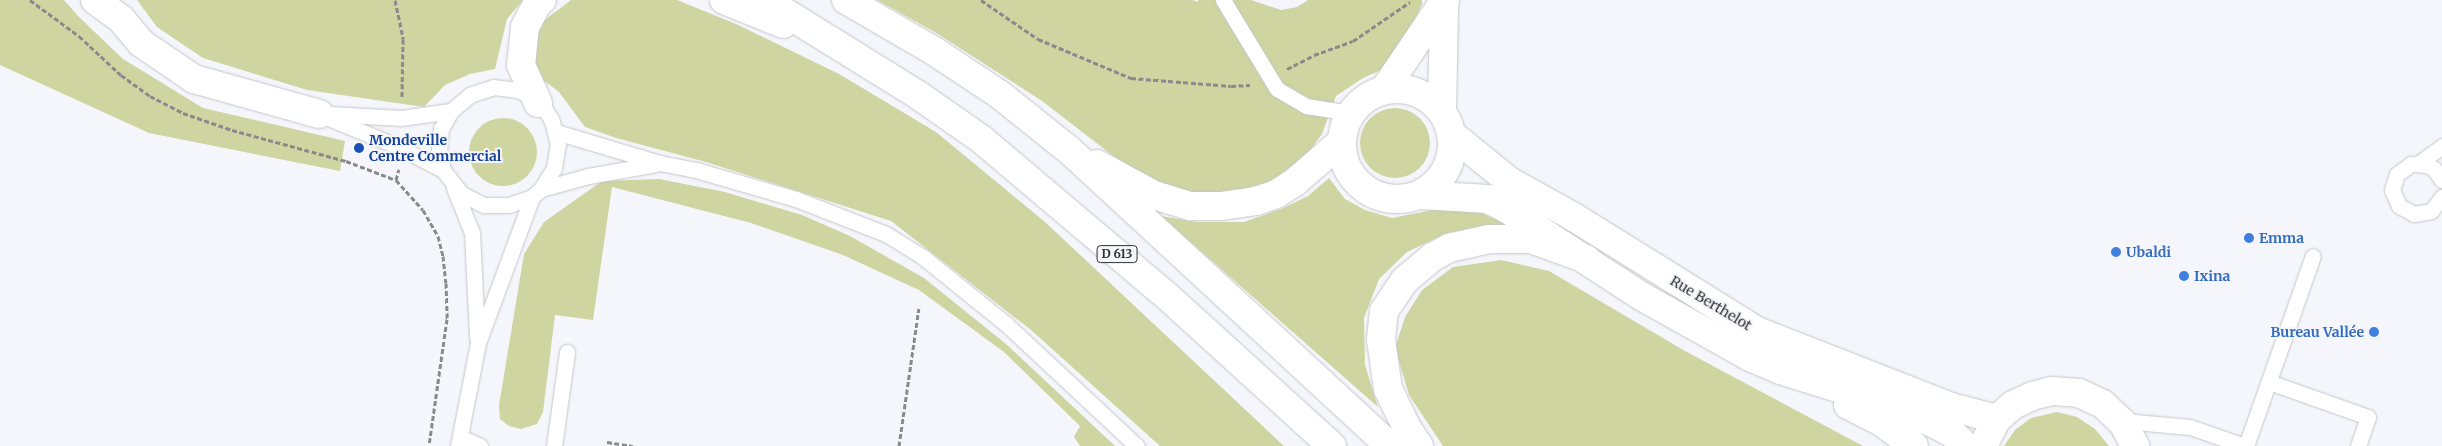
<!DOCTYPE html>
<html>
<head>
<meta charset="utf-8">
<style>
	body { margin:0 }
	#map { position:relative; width:2442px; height:446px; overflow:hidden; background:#f5f6fb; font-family:Merriweather,serif }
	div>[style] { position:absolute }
	.green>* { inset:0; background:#ced5a1 }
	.round { border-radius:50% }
	.path>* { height:3px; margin-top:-1.5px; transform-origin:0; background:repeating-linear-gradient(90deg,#8a8a8d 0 5px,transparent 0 7.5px) }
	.roads { filter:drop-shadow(0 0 1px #c5c6ca) drop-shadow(0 0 1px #c5c6ca) }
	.service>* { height:15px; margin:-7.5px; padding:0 7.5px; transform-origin:7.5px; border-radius:7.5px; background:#fff }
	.minor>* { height:28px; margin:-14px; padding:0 14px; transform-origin:14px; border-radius:14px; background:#fff }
	.tertiary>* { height:28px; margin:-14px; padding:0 14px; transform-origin:14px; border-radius:14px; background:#fff }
	.tertiary>.ring { margin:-14px; padding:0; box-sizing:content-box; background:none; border:28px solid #fff; border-radius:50% }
	.primary>* { height:28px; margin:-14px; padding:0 14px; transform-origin:14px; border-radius:14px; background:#fff }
	.dots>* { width:14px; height:14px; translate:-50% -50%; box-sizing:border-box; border:2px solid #f5f6fb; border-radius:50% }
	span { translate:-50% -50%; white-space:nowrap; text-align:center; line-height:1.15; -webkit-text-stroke:4px #f5f6fb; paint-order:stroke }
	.shield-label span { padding:1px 4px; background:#f5f6fb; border:1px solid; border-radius:4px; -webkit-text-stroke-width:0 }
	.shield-label { font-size:12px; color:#303032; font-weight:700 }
	.transit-label { font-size:14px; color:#164399; font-weight:700 }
	.left { translate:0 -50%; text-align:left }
	.shop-label { font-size:14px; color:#366cbe; font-weight:700 }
	.right { translate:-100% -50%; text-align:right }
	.street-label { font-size:14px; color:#303032 }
</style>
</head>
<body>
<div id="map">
	<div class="green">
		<i style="clip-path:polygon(0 0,64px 0,78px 16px,123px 59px,203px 108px,345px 141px,340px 171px,149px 133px,0 65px)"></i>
		<i style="clip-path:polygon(137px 0,523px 0,507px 19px,495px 69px,470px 74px,445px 85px,424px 107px,307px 90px,203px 58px,157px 27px)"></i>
		<i style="clip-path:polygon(571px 0,677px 0,736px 24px,839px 74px,936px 132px,1045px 222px,1284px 446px,1160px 446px,1031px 330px,891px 221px,706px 162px,616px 138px,585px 127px,559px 92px,543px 80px,533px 65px,532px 41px,542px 22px)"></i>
		<i style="clip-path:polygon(877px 0,1192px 0,1198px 2px,1198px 0,1251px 0,1281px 10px,1297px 7px,1308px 0,1422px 0,1422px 4px,1395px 64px,1363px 78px,1336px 96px,1322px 134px,1308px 153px,1272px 181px,1243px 189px,1214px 193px,1185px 192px,1162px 185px,1141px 174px,1112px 155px,1042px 101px,938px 34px)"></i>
		<i class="round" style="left:1360px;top:108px;width:70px;height:70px"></i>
		<i class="round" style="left:469px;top:118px;width:68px;height:68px"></i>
		<i style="clip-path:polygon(1329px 178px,1345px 199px,1365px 210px,1392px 218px,1453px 206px,1479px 212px,1510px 226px,1482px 226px,1447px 233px,1407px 252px,1379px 279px,1364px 318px,1365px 365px,1378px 407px,1161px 216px,1197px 222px,1244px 222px,1281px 209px,1308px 196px)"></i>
		<i style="clip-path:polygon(659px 179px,725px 192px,802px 215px,850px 236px,924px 278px,1006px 344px,1115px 446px,1080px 446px,1074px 437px,1080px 426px,1004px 352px,919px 290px,843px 255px,751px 223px,612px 187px,593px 320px,555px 315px,543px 412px,537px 424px,521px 429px,509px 426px,500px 419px,499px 405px,524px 254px,544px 222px,602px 181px)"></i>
		<i style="clip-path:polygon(1501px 260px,1549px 271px,1685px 351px,1863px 446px,1443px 446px,1409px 395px,1395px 348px,1405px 317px,1422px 290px,1453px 267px)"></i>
		<i style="clip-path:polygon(2057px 412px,2077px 417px,2095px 429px,2109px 446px,2004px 446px,2015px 430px,2031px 418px)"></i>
	</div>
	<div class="path">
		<i style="left:30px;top:0;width:61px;rotate:36.3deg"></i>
		<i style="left:79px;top:36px;width:57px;rotate:42.9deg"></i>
		<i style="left:121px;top:75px;width:36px;rotate:36deg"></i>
		<i style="left:150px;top:96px;width:37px;rotate:27deg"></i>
		<i style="left:183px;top:113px;width:52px;rotate:19.1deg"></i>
		<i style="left:232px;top:130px;width:118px;rotate:15.2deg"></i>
		<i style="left:346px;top:161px;width:53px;rotate:20.8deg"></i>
		<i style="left:396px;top:180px;width:40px;rotate:48deg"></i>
		<i style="left:423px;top:210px;width:30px;rotate:60deg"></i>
		<i style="left:438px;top:236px;width:21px;rotate:76deg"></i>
		<i style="left:443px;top:256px;width:27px;rotate:84deg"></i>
		<i style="left:446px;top:283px;width:36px;rotate:88deg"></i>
		<i style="left:447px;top:319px;width:128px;rotate:98.1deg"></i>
		<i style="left:395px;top:0;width:40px;rotate:78deg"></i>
		<i style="left:403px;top:39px;width:59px;rotate:91deg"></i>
		<i style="left:981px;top:0;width:69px;rotate:34.4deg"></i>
		<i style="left:1038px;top:39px;width:101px;rotate:22.8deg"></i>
		<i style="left:1131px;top:78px;width:100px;rotate:4.6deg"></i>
		<i style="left:1231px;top:86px;width:19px;rotate:-3deg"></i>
		<i style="left:1287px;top:69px;width:30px;rotate:-27deg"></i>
		<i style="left:1314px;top:55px;width:41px;rotate:-19.7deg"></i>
		<i style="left:1353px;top:41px;width:69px;rotate:-34.4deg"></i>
		<i style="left:396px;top:180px;width:11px;rotate:-75deg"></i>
		<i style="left:607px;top:442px;width:26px;rotate:9deg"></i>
		<i style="left:899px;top:446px;width:139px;rotate:-81.8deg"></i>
	</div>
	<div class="roads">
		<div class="service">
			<i style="left:1223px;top:0;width:104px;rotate:58.8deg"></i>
			<i style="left:1277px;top:89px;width:34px;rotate:30deg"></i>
			<i style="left:1306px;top:106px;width:46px;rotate:8.8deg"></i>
			<i style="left:319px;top:114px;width:87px;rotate:22.4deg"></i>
			<i style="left:399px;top:147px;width:50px;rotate:27.6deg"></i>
			<i style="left:331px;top:114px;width:70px;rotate:3.3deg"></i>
			<i style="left:401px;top:118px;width:50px;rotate:-8deg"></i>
			<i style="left:556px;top:132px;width:109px;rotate:16.6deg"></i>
			<i style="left:660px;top:163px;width:37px;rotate:11deg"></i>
			<i style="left:696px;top:170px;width:104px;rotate:16.2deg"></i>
			<i style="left:796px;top:199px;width:97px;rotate:21.3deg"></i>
			<i style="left:886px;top:234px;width:44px;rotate:31.9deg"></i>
			<i style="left:923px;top:257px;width:107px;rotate:38.9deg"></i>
			<i style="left:1006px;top:324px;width:179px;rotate:43deg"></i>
			<i style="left:2419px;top:163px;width:29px;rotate:-36deg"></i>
			<i style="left:2442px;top:180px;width:14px;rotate:-126deg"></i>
			<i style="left:2434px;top:169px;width:8px;rotate:-150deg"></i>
			<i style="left:2427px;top:165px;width:16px;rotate:-176deg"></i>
			<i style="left:2411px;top:164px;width:17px;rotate:144deg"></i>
			<i style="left:2397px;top:174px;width:17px;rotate:107deg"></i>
			<i style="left:2392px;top:190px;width:17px;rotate:66deg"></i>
			<i style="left:2399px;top:206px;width:17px;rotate:28deg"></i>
			<i style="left:2414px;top:214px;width:17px;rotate:-10deg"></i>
			<i style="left:2431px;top:211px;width:18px;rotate:-52deg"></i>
			<i style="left:454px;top:188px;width:48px;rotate:68.2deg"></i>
			<i style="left:472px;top:233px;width:104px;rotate:87.2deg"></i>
			<i style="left:541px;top:189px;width:49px;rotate:-15.5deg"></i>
			<i style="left:588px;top:176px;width:69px;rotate:-10deg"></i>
			<i style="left:2269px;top:382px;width:105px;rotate:19.5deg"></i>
			<i style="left:2368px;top:417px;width:31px;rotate:109deg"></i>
			<i style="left:2123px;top:423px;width:12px;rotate:-5deg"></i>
			<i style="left:2135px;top:422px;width:55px;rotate:5.2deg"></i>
			<i style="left:2190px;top:427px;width:58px;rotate:19.1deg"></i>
			<i style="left:460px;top:437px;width:22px;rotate:24deg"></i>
			<i style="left:458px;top:446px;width:105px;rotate:-79deg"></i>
			<i style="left:478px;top:343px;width:156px;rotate:-69.7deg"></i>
			<i style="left:532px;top:197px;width:12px;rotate:-42deg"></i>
			<i style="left:541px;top:189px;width:25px;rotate:-58deg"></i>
			<i style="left:554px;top:168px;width:24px;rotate:-81deg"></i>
			<i style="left:558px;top:144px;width:24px;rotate:-105deg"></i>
			<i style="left:552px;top:121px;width:12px;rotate:-121deg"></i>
			<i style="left:546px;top:111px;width:23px;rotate:-137deg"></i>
			<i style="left:529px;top:95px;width:12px;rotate:-156deg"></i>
			<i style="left:518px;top:90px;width:24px;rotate:-173deg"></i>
			<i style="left:494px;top:87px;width:25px;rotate:162deg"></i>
			<i style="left:470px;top:95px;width:25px;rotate:140deg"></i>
			<i style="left:451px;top:111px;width:21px;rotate:119deg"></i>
			<i style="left:441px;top:129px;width:21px;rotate:95deg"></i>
			<i style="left:439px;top:150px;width:20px;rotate:79deg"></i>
			<i style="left:443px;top:170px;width:31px;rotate:52deg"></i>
			<i style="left:462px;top:194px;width:25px;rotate:27deg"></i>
			<i style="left:484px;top:205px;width:25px"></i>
			<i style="left:509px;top:205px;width:24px;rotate:-19deg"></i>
			<i style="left:554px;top:446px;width:95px;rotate:-82.1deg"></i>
			<i style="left:2246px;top:446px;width:201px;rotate:-70.6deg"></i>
		</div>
		<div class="minor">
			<i style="left:95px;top:0;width:32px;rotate:36deg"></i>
			<i style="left:121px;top:19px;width:31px;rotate:50deg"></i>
			<i style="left:141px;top:43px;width:64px;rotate:34.2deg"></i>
			<i style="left:194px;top:79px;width:130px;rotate:15.6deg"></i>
			<i style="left:1384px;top:90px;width:109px;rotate:-55.9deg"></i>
			<i style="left:1442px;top:112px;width:108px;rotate:-88.9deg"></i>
		</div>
		<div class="tertiary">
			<i class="ring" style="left:1342px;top:89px;width:82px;height:82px"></i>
			<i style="left:1451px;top:134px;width:75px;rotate:39deg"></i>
			<i style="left:1509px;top:181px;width:72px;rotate:29.1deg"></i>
			<i style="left:1572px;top:216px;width:218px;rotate:31.9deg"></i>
			<i style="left:1757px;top:331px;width:208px;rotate:21.4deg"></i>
			<i style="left:1951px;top:407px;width:48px;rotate:14.6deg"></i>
			<i style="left:1420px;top:195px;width:68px;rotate:3.4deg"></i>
			<i style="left:1488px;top:199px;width:18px;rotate:27deg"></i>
			<i style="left:1504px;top:207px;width:163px;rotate:33deg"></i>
			<i style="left:1641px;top:296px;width:125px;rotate:29.2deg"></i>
			<i style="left:1750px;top:357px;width:33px;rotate:23deg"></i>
			<i style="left:1780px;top:370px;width:110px;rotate:17.4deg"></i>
			<i style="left:1885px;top:403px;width:56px;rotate:22.9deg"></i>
			<i style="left:1937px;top:425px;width:18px;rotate:29deg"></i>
			<i style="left:1953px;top:434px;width:18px;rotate:43deg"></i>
			<i style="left:1848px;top:405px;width:36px;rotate:27deg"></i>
			<i style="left:1880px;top:421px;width:42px;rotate:36.3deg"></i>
			<i style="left:1983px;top:446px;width:30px;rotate:-63deg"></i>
			<i style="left:1997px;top:419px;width:21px;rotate:-41deg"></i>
			<i style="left:2013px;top:405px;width:21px;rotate:-25deg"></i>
			<i style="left:2032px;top:396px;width:21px;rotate:-14deg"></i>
			<i style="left:2052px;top:391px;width:27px;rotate:4deg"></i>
			<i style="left:2079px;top:393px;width:26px;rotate:25deg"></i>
			<i style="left:2103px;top:404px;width:28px;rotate:44deg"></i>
			<i style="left:2123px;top:423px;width:26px;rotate:62deg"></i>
		</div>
		<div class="primary">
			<i style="left:724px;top:0;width:64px;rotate:22.1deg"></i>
			<i style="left:765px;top:0;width:180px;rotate:31.8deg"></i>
			<i style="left:918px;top:95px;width:77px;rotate:34.9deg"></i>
			<i style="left:981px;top:139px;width:245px;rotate:40.2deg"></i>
			<i style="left:1168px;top:297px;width:222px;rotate:42.3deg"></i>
			<i style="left:846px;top:0;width:102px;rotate:30.1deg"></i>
			<i style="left:934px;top:51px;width:78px;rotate:33.5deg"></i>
			<i style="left:999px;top:94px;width:90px;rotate:38.7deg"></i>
			<i style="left:1069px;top:150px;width:437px;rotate:42.7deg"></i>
			<i style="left:538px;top:103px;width:42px;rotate:-114.1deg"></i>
			<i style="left:521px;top:65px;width:38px;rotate:-84deg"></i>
			<i style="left:525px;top:27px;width:26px;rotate:-62deg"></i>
			<i style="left:537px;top:4px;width:6px;rotate:-39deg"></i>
			<i style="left:1097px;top:164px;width:65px;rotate:28.5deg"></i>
			<i style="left:1154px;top:195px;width:38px;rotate:17deg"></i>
			<i style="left:1190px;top:206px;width:31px"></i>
			<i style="left:1221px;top:206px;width:35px;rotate:-8deg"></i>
			<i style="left:1256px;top:201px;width:21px;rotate:-19deg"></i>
			<i style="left:1276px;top:194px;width:22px;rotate:-32deg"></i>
			<i style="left:1295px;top:182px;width:61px;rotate:-41deg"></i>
			<i style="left:1419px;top:446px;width:22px;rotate:-124deg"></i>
			<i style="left:1407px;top:428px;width:43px;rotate:-116deg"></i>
			<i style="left:1388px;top:389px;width:50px;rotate:-98deg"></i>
			<i style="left:1381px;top:339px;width:28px;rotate:-84deg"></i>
			<i style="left:1384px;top:311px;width:36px;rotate:-56deg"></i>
			<i style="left:1404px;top:281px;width:38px;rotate:-40deg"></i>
			<i style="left:1433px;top:257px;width:18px;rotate:-29deg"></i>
			<i style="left:1449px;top:248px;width:41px;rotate:-12.7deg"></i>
			<i style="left:1489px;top:239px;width:42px"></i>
			<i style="left:1531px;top:239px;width:59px;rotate:20deg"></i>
		</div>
	</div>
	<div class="dots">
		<i style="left:359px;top:148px;background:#1a4fb4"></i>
		<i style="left:2249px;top:238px;background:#3f7fe0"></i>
		<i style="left:2116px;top:252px;background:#3f7fe0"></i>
		<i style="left:2184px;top:276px;background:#3f7fe0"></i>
		<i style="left:2374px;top:332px;background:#3f7fe0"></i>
	</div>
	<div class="shield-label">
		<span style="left:1117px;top:254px">D 613</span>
	</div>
	<div class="transit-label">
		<span class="left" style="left:369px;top:148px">Mondeville<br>Centre Commercial</span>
	</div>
	<div class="shop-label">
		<span class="left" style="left:2259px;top:238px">Emma</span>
		<span class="left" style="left:2126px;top:252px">Ubaldi</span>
		<span class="left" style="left:2194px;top:276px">Ixina</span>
		<span class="right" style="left:2364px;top:332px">Bureau Vallée</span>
	</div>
	<div class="street-label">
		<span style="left:1711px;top:303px;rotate:31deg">Rue Berthelot</span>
	</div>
</div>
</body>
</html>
